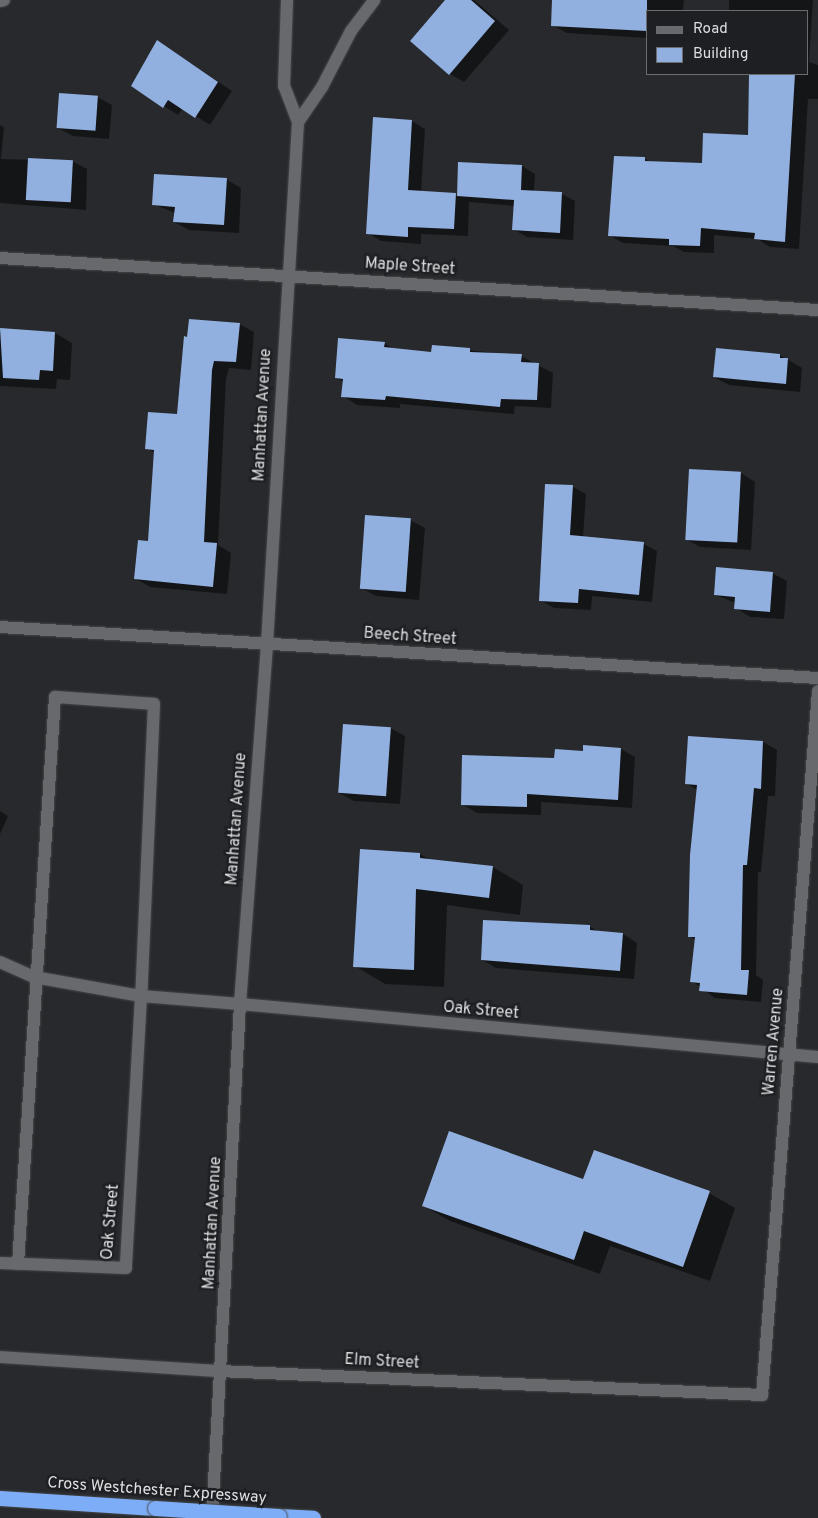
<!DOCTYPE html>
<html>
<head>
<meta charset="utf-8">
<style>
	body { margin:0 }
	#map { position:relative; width:818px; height:1518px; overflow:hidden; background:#27292c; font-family:Overpass,sans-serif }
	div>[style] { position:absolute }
	.shadow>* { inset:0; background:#0007 }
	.building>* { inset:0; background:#91afdf; transform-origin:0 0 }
	.roads { filter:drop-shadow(0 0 1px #454749) drop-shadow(0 0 1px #454749) }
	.lane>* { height:12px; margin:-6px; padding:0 6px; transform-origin:6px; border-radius:6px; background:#67696d }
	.street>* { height:12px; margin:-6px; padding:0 6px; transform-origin:6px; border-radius:6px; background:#67696d }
	.highway>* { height:15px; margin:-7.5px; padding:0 7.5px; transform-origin:7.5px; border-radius:7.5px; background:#7eadf8 }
	.bridges { filter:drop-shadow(0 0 1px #454749) drop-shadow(0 0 1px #454749) }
	.highway-bridge>* { height:15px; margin:-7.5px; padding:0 7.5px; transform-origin:7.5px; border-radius:7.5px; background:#7eadf8 }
	span { translate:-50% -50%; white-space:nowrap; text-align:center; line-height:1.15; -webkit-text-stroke:5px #1d1f22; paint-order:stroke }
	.street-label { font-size:16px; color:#dddfe1 }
	.legend { position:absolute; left:646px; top:10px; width:162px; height:65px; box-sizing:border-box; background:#1d1f22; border:1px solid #6a6c6e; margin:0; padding:6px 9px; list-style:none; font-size:15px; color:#dddfe1 }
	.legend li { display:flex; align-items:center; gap:10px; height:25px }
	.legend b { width:25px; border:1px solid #6a6c6e }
</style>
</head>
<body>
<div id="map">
	<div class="shadow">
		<i style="clip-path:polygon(447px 0,474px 0,509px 30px,464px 82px,450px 74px)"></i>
		<i style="clip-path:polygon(553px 0,684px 0,683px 11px,647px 11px,647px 38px,567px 33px,552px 25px)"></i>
		<i style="clip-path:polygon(729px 0,813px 0,809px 62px,818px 65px,818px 99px,808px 99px,799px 249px,770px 247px,757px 239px,714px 235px,714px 253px,684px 252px,673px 246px,623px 243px,609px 235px,644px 158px,652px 163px,703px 164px,750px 136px,750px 74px,807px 74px,807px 11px,729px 11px)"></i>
		<i style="clip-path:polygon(171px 50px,232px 91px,210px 125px,183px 108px,178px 115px,132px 86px)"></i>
		<i style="clip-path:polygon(97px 97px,112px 105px,109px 139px,73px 136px,58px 128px)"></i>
		<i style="clip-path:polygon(412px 121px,425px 129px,421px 192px,458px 196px,459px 163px,522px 166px,535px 174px,534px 192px,562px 194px,575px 201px,573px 240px,527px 237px,513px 229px,515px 206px,469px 202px,468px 236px,421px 234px,421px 244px,381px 241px,368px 233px)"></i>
		<i style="clip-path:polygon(0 125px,4px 127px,1px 159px,72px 161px,87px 169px,86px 210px,0 203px)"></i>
		<i style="clip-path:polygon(227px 180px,241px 188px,239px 233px,189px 230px,174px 222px,175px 213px,153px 204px)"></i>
		<i style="clip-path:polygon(239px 324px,254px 332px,251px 370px,229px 368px,226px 379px,218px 545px,231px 553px,227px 594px,150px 587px,136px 579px,149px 543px,155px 453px,147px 448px,178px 415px,185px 338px)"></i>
		<i style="clip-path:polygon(0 330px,55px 333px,72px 343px,70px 380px,57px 379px,56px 389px,0 386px)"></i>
		<i style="clip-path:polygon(384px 343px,394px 349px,432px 354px,433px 346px,521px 356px,553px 373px,551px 408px,515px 406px,514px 414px,400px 404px,400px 408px,357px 405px,343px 396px,344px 382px,336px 378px)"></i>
		<i style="clip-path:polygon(780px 355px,802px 368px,800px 392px,729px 385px,714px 377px)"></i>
		<i style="clip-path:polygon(741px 473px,755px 482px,751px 550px,700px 547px,686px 539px)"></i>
		<i style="clip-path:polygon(573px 487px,586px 494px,583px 538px,644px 544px,657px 551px,652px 602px,592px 596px,591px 610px,554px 608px,540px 600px)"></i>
		<i style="clip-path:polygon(410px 520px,425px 528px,419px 600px,376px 596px,361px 588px)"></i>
		<i style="clip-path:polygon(772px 573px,787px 581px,784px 619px,750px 617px,736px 608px,736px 603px,715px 595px)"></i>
		<i style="clip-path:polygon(390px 728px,405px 736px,400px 804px,354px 801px,339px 793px)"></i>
		<i style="clip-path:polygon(689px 737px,763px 742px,777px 750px,775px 796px,768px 796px,761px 872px,758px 872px,756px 975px,763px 980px,761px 1002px,715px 998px,692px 981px,696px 940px,690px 937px,697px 790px,686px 783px)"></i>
		<i style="clip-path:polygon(584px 747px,621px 749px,635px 757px,632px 808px,541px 802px,541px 815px,477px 813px,462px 804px,555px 759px,584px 752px)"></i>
		<i style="clip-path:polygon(0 811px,8px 816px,0 834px)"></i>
		<i style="clip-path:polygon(420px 854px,430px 860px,493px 867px,523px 885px,520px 915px,447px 905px,444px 987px,385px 984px,355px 966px)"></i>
		<i style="clip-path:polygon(590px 927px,600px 932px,623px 934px,637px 943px,634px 979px,496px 968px,482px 960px)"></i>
		<i style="clip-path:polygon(584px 1181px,709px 1193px,735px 1208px,710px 1281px,610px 1246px,600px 1274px,450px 1221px,424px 1206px)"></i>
	</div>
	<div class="building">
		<i style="clip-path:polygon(445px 0,471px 0,495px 21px,449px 75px,410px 41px)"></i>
		<i style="clip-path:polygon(552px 0,647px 0,647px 31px,551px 26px)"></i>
		<i style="clip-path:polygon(157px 40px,218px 82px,195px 118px,168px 100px,163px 108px,131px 86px)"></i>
		<i style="clip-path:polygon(749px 74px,795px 74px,785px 242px,754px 239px,755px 233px,701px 228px,700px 246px,669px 245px,669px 239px,608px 236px,614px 156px,645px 157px,645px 161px,702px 163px,703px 133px,748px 135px)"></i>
		<i style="left:59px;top:93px;width:39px;height:35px;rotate:4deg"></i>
		<i style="clip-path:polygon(373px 117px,412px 120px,408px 190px,456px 193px,454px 229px,408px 227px,408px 237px,366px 234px)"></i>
		<i style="left:28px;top:158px;width:45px;height:42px;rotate:3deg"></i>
		<i style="clip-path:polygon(458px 162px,522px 165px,521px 190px,562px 192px,560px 233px,512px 230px,514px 200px,457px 196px)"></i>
		<i style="clip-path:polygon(154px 174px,227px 178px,224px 225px,173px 222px,175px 207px,152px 205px)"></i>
		<i style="clip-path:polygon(189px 319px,240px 323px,236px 362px,214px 361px,212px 370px,204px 542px,217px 543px,213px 587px,134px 579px,138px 540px,148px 541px,154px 450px,145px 449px,148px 412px,177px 414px,184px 336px,187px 337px)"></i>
		<i style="clip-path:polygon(0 328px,55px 332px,53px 371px,40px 370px,39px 380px,3px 378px)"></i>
		<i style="clip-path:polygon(338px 338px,385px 342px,384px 347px,431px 352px,432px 345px,470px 348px,470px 352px,522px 354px,521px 362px,539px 363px,537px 400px,501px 399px,500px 407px,386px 396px,385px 400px,341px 397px,343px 379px,335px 378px)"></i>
		<i style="clip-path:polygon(716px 348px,780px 354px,780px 358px,788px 358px,786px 384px,713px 377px)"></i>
		<i style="left:689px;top:469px;width:52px;height:71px;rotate:3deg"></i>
		<i style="clip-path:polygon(545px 484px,573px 485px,570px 535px,644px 542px,639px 595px,579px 589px,578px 603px,539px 601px)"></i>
		<i style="left:365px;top:515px;width:46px;height:74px;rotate:4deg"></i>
		<i style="clip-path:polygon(716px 567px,773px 572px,770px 612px,734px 609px,735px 597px,714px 595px)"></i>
		<i style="left:343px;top:724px;width:48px;height:69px;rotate:4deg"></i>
		<i style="clip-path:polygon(688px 736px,763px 741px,761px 789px,754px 788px,747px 865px,743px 865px,741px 970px,749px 970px,747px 995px,699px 991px,700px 983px,690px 982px,695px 937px,688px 937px,690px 855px,697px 785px,685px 784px)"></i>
		<i style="clip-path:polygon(583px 745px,621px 748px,618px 800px,527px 794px,527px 807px,461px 805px,462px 755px,554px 758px,555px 749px,583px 751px)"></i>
		<i style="clip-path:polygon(360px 849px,420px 853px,420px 858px,493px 866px,489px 898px,416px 889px,414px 970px,353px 967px)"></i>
		<i style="clip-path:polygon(483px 920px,590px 925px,590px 930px,623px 933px,620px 971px,481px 960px)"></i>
		<i style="clip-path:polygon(449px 1131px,583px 1179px,594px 1150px,710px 1191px,683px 1267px,584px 1231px,574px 1260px,422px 1206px)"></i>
	</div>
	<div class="roads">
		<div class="lane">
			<i style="left:0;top:962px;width:37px;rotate:24deg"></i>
			<i style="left:34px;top:977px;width:109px;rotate:10.1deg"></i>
			<i style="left:141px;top:996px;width:272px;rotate:93.2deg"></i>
			<i style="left:126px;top:1268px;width:126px;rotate:-177.7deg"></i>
			<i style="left:18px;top:1264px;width:568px;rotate:-86.27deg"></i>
			<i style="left:55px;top:697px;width:99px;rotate:4deg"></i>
			<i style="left:154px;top:704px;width:292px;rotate:92.5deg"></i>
			<i style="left:141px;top:996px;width:99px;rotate:4.6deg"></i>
		</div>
		<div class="street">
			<i style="left:0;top:1px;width:4px;rotate:-14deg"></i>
			<i style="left:298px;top:122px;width:42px;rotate:-55.6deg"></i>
			<i style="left:322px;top:87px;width:63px;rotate:-62.6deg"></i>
			<i style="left:351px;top:31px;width:39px;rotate:-53deg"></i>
			<i style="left:0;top:258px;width:820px;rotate:3.64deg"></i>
			<i style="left:0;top:627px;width:820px;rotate:3.57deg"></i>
			<i style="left:240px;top:1004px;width:580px;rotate:5.24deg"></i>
			<i style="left:0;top:1357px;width:219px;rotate:3.7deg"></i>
			<i style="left:219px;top:1371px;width:544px;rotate:2.53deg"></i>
			<i style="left:762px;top:1395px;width:706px;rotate:-85.45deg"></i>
			<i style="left:212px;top:1518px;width:515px;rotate:-86.88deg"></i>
			<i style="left:240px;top:1004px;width:361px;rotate:-85.7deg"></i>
			<i style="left:267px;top:644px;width:523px;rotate:-86.6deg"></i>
			<i style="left:298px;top:122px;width:39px;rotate:-111deg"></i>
			<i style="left:284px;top:86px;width:86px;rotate:-88deg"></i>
		</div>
		<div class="highway">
			<i style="left:0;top:1498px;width:155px;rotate:3.7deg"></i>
			<i style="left:279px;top:1516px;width:34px;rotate:3deg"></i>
		</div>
	</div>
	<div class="bridges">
		<div class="highway-bridge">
			<i style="left:155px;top:1508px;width:124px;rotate:3.7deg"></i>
		</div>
	</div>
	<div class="street-label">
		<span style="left:410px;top:267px;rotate:4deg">Maple Street</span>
		<span style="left:263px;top:415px;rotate:-87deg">Manhattan Avenue</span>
		<span style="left:410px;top:637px;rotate:4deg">Beech Street</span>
		<span style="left:237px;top:819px;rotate:-86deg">Manhattan Avenue</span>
		<span style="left:481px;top:1011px;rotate:5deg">Oak Street</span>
		<span style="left:774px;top:1042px;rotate:-85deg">Warren Avenue</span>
		<span style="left:111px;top:1222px;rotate:-85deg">Oak Street</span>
		<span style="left:213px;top:1223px;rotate:-87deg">Manhattan Avenue</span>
		<span style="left:382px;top:1362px;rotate:3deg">Elm Street</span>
		<span style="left:157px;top:1491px;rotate:4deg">Cross Westchester Expressway</span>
	</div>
	<ul class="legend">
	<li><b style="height:6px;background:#67696d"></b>Road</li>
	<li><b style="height:14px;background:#91afdf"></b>Building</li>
	</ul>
</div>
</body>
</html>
